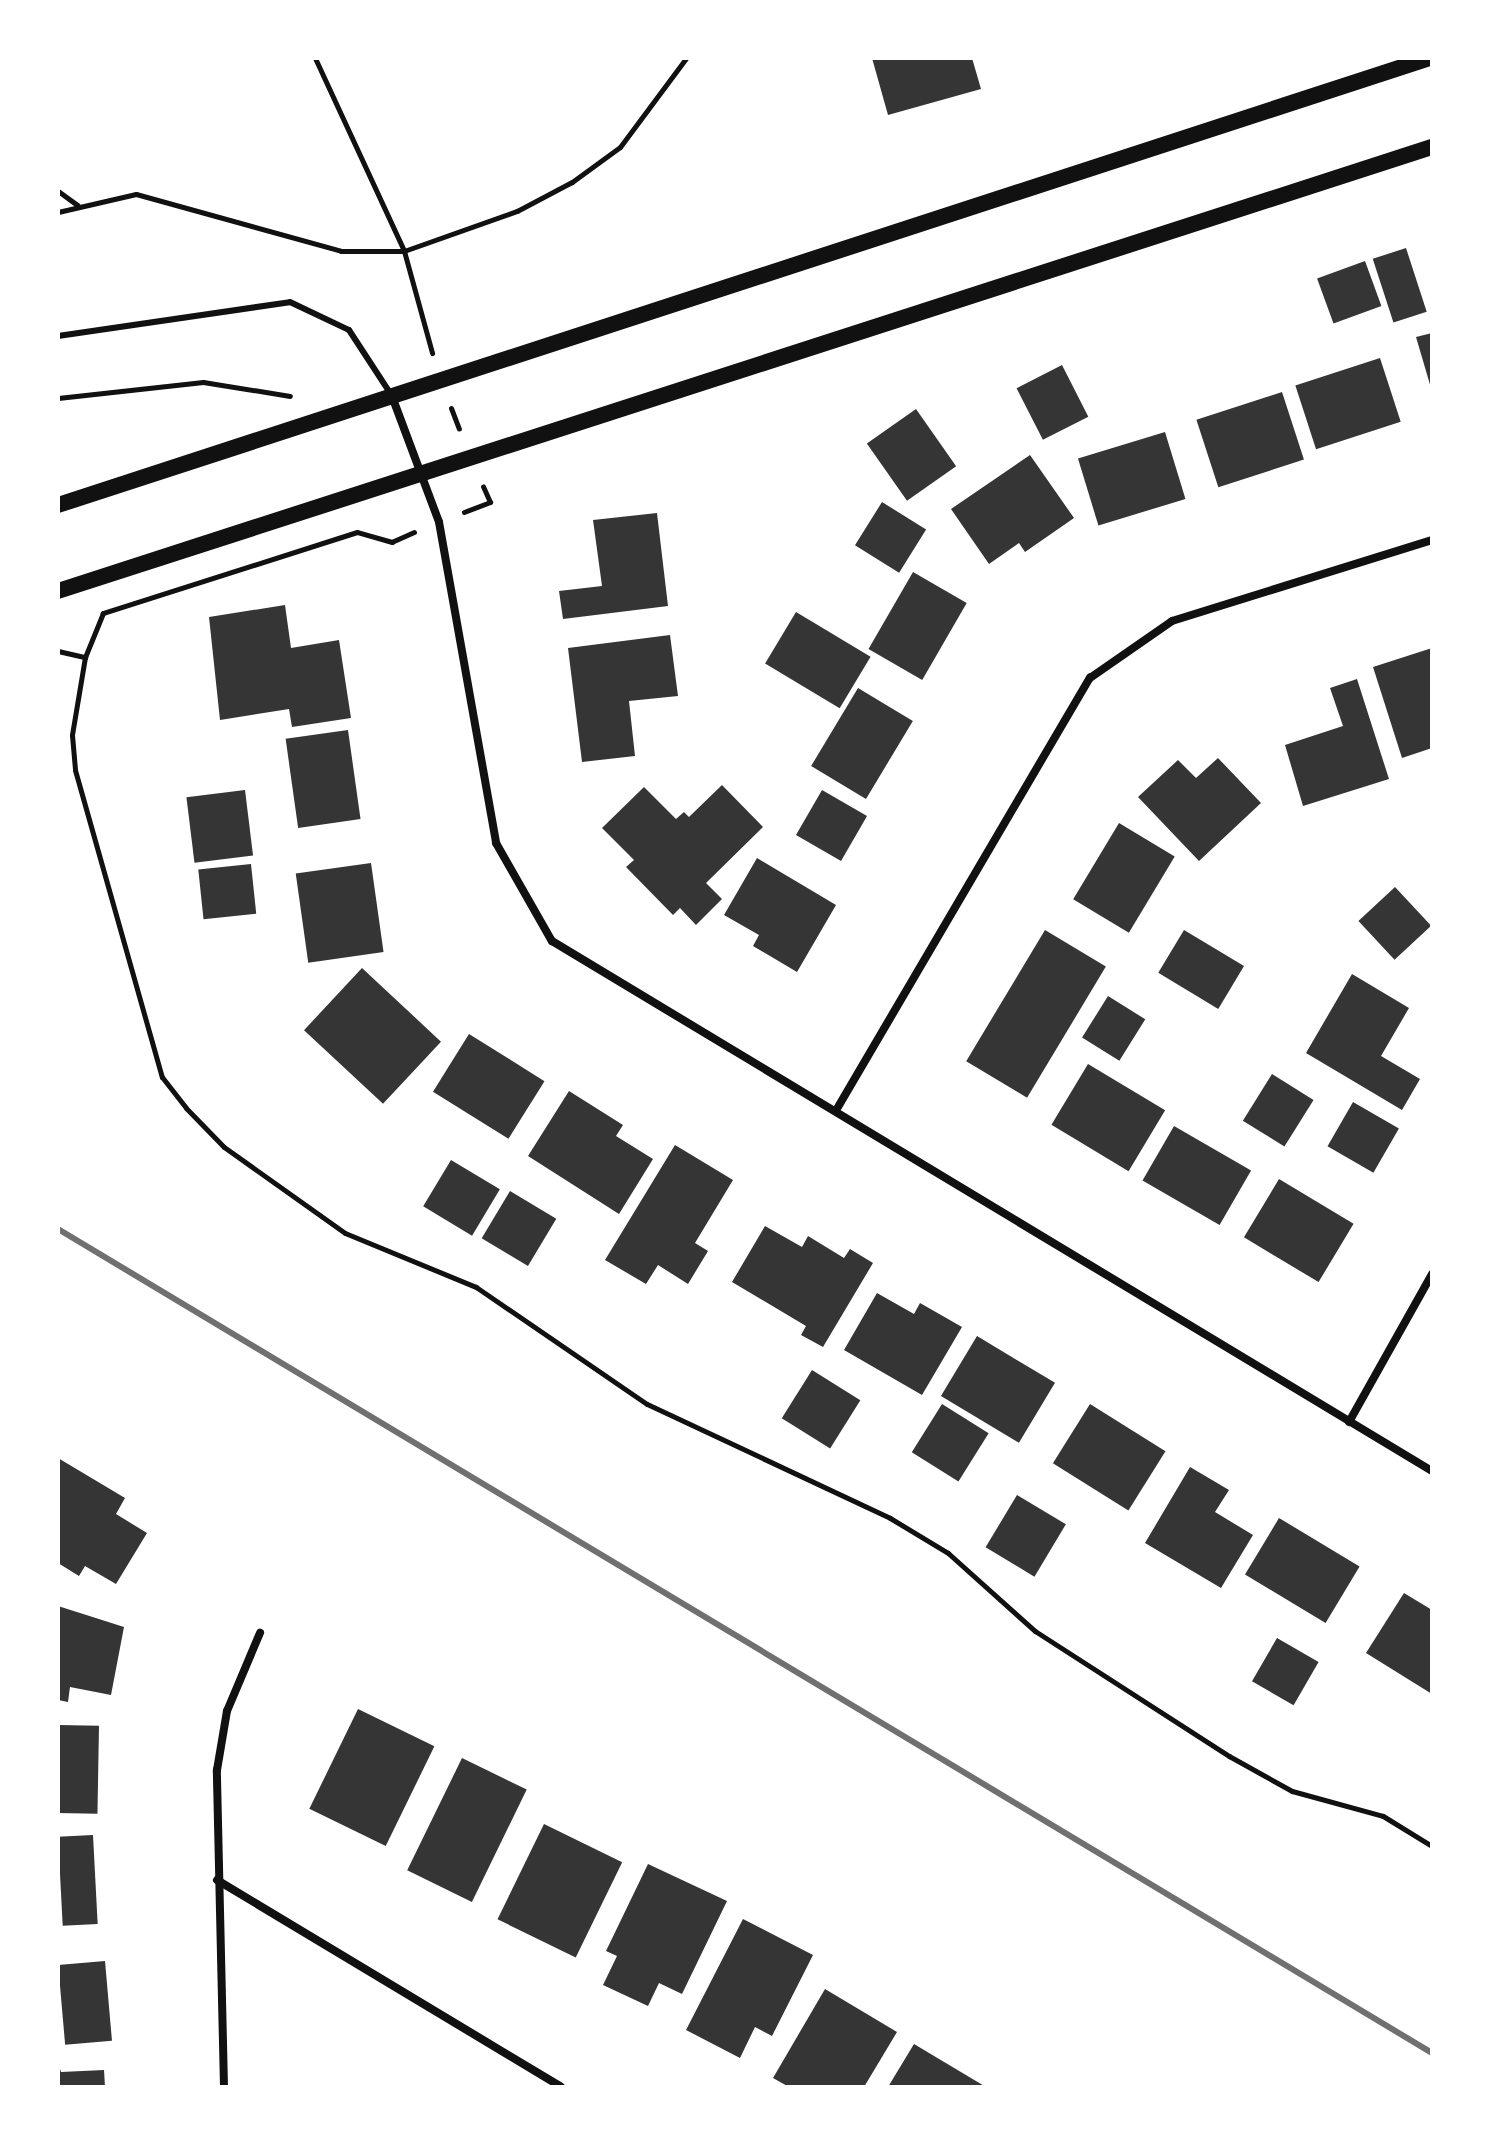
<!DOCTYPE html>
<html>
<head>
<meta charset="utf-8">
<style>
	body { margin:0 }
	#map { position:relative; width:1490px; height:2145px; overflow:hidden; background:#fff; font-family:"Varela Round",sans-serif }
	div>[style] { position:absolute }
	.building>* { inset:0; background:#353535; transform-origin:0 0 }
	.path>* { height:5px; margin:-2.5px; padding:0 2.5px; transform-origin:2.5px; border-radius:2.5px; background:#111 }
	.service>* { height:6px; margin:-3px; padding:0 3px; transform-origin:3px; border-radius:3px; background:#111 }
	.minor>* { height:8px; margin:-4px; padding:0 4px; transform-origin:4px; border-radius:4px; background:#111 }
	.secondary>* { height:16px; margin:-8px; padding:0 8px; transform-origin:8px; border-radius:8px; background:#111 }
	.rail>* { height:6px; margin:-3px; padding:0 3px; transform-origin:3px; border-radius:3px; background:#707070 }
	span { translate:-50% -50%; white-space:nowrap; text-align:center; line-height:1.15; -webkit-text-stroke:8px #fff; paint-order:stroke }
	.frame { position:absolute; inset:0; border:60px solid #fff; pointer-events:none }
</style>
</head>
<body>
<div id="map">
	<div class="building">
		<i style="clip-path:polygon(872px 58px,972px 58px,981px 89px,888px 115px)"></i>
		<i style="left:1406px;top:248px;width:67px;height:35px;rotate:72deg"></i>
		<i style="left:1365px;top:261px;width:48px;height:51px;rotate:70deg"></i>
		<i style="clip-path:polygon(1432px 333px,1432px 388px,1431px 388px,1416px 337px)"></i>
		<i style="left:1380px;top:358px;width:67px;height:89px;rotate:72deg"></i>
		<i style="left:1062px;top:365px;width:58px;height:51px;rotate:63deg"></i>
		<i style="left:1282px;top:392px;width:71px;height:90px;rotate:72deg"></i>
		<i style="left:916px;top:409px;width:70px;height:60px;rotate:55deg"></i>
		<i style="left:1165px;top:432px;width:70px;height:91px;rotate:73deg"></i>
		<i style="clip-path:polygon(1030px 455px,1074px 518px,1025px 552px,1019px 543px,989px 564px,951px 509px)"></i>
		<i style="left:882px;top:502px;width:52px;height:51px;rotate:32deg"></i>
		<i style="clip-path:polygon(657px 513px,668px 606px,563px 619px,559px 591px,602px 586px,593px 520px)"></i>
		<i style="left:913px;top:572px;width:62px;height:89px;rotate:30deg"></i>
		<i style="clip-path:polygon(285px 605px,291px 648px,339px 640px,351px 718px,292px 727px,289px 709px,220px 720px,209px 617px)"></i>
		<i style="left:796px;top:612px;width:87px;height:60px;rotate:31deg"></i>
		<i style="clip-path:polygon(670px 635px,678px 696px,629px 701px,635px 756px,582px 762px,568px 648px)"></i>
		<i style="clip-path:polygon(1432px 648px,1432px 748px,1402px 758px,1373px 667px)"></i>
		<i style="clip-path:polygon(1357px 679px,1389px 779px,1303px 806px,1285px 745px,1343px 726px,1330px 688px)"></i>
		<i style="left:858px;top:688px;width:64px;height:91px;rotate:31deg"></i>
		<i style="left:348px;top:730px;width:90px;height:63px;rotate:82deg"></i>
		<i style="clip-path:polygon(1218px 758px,1261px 803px,1199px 861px,1138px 797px,1178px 760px,1196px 778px)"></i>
		<i style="clip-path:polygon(722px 785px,763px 827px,706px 883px,722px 899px,696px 925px,680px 908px,673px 915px,626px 867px,634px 860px,602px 828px,644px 787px,676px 819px,684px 812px,689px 817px)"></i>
		<i style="left:245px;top:790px;width:66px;height:59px;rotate:83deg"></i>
		<i style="left:822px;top:790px;width:52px;height:52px;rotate:30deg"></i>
		<i style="left:1119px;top:823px;width:65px;height:89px;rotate:31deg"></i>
		<i style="clip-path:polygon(757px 858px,836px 905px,797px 972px,753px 946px,759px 935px,724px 915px)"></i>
		<i style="left:371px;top:863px;width:90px;height:76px;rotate:82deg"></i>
		<i style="left:251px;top:864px;width:50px;height:53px;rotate:84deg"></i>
		<i style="left:1395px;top:887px;width:53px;height:50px;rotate:47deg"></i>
		<i style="left:1045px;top:930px;width:71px;height:153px;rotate:31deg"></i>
		<i style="left:1184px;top:930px;width:70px;height:50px;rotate:31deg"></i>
		<i style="left:362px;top:968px;width:108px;height:85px;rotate:43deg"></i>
		<i style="clip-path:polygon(1352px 974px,1409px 1008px,1381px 1056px,1420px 1079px,1402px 1110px,1306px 1053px)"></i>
		<i style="left:1108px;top:996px;width:44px;height:49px;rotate:32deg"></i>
		<i style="left:469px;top:1034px;width:89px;height:68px;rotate:32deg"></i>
		<i style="left:1088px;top:1064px;width:90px;height:71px;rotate:31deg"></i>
		<i style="left:1272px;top:1074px;width:49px;height:55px;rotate:32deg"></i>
		<i style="clip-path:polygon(569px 1091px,623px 1125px,616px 1136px,653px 1159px,619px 1214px,528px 1156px)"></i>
		<i style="left:1353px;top:1102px;width:53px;height:51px;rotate:30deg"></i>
		<i style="left:1174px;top:1126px;width:89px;height:63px;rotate:30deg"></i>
		<i style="clip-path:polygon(675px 1145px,733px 1180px,695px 1243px,708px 1251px,688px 1284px,658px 1265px,646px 1284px,605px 1260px)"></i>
		<i style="left:451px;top:1160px;width:57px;height:54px;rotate:31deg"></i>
		<i style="left:1279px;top:1179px;width:87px;height:68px;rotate:31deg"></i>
		<i style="left:510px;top:1191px;width:54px;height:55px;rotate:31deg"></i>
		<i style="clip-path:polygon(765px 1226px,802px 1247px,808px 1236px,844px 1258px,850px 1249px,873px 1263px,823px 1347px,801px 1335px,806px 1326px,732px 1282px)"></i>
		<i style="clip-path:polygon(877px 1293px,914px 1314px,920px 1303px,962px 1327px,922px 1395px,844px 1350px)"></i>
		<i style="left:977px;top:1336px;width:91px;height:70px;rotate:31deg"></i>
		<i style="left:812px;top:1370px;width:57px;height:57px;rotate:32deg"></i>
		<i style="left:942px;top:1404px;width:55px;height:57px;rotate:32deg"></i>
		<i style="left:1090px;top:1404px;width:89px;height:70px;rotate:32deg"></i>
		<i style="clip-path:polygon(58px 1458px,125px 1498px,116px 1514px,147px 1533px,116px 1584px,85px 1566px,79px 1576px,58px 1563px)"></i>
		<i style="clip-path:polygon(1190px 1467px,1229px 1490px,1215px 1512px,1253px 1535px,1221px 1588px,1145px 1543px)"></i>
		<i style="left:1017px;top:1495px;width:57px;height:61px;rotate:31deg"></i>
		<i style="left:1279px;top:1518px;width:94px;height:66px;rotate:31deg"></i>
		<i style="clip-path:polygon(1404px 1593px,1432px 1610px,1432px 1694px,1366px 1653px)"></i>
		<i style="clip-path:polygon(58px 1606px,124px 1627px,111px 1695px,70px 1687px,68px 1702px,58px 1700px)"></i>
		<i style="left:1277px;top:1638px;width:48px;height:50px;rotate:30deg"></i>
		<i style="left:358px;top:1709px;width:85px;height:111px;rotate:26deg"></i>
		<i style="left:58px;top:1725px;width:41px;height:88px;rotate:1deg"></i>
		<i style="left:462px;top:1758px;width:72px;height:125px;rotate:26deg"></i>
		<i style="left:544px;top:1824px;width:87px;height:106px;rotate:26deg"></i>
		<i style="left:93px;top:1835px;width:89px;height:35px;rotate:87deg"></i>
		<i style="clip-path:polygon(648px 1864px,727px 1901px,682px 1994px,659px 1983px,648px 2006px,603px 1985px,617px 1956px,606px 1951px)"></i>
		<i style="clip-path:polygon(743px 1919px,813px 1955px,772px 2036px,755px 2027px,740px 2058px,686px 2030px)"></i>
		<i style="left:105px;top:1961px;width:80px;height:47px;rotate:85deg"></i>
		<i style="clip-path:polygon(825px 1989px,897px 2032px,864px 2087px,789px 2087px,773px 2078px)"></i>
		<i style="clip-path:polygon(914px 2044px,986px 2087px,888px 2087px)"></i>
		<i style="clip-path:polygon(58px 2062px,61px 2072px,104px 2070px,105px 2087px,58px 2087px)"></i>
	</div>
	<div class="path">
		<i style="left:315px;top:58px;width:213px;rotate:65.2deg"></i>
		<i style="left:404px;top:251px;width:106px;rotate:74.6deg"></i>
		<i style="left:58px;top:191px;width:24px;rotate:36deg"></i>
		<i style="left:58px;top:212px;width:80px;rotate:-13deg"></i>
		<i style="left:136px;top:194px;width:213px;rotate:15.5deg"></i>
		<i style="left:341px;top:251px;width:63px"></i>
		<i style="left:404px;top:251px;width:120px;rotate:-19.5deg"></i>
		<i style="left:517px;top:211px;width:62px;rotate:-27.8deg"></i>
		<i style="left:572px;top:182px;width:59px;rotate:-36.1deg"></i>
		<i style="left:620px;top:147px;width:111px;rotate:-53.4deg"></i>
		<i style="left:58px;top:398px;width:146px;rotate:-6.3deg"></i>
		<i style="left:203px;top:382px;width:88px;rotate:9.1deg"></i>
		<i style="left:451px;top:408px;width:22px;rotate:69deg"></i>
		<i style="left:464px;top:512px;width:28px;rotate:-21deg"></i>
		<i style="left:490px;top:502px;width:17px;rotate:-114deg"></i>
		<i style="left:414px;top:532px;width:24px;rotate:156deg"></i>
		<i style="left:392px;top:542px;width:36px;rotate:-164deg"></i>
		<i style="left:357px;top:532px;width:267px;rotate:162.3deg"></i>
		<i style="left:103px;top:613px;width:48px;rotate:112.2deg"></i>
		<i style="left:85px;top:657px;width:79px;rotate:99.5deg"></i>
		<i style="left:72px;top:735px;width:35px;rotate:85deg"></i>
		<i style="left:75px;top:770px;width:319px;rotate:74.2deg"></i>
		<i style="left:162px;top:1077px;width:39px;rotate:52deg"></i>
		<i style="left:186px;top:1108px;width:54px;rotate:45.7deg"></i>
		<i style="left:224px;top:1147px;width:148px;rotate:35.4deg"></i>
		<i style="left:345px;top:1233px;width:142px;rotate:22.4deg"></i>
		<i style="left:476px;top:1287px;width:207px;rotate:34.4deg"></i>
		<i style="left:647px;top:1404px;width:268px;rotate:25.1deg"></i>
		<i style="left:890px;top:1518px;width:68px;rotate:31.1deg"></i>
		<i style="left:948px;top:1553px;width:117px;rotate:41.9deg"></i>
		<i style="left:1035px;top:1631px;width:231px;rotate:32.8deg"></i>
		<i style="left:1229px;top:1756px;width:72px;rotate:29.1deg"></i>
		<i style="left:1292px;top:1791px;width:94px;rotate:15.4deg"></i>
		<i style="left:1383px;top:1816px;width:57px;rotate:31.5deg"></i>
		<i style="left:58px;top:651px;width:28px;rotate:13deg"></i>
	</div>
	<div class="service">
		<i style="left:58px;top:336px;width:234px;rotate:-8.3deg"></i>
		<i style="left:290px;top:302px;width:65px;rotate:25.4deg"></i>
		<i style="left:349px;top:330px;width:79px;rotate:56.9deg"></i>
	</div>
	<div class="minor">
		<i style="left:393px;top:399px;width:131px;rotate:69.5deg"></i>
		<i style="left:439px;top:522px;width:326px;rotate:79.9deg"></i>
		<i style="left:496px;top:843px;width:113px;rotate:60.3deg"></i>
		<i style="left:552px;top:941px;width:1027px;rotate:31.06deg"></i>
		<i style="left:838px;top:1107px;width:498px;rotate:-59.6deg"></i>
		<i style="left:1090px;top:678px;width:100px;rotate:-34.8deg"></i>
		<i style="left:1172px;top:621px;width:272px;rotate:-17.3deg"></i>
		<i style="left:1349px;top:1422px;width:170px;rotate:-60.7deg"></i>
		<i style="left:217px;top:1880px;width:401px;rotate:31deg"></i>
		<i style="left:224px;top:2087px;width:317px;rotate:-91.3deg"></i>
		<i style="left:217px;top:1770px;width:60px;rotate:-80.4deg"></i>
		<i style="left:227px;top:1711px;width:85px;rotate:-67.1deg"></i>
	</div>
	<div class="secondary">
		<i style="left:58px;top:505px;width:1443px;rotate:-18.05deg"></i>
		<i style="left:58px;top:591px;width:1444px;rotate:-17.91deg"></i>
	</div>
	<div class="rail">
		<i style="left:58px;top:1229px;width:1602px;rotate:30.95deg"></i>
	</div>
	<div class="frame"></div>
</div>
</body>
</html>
